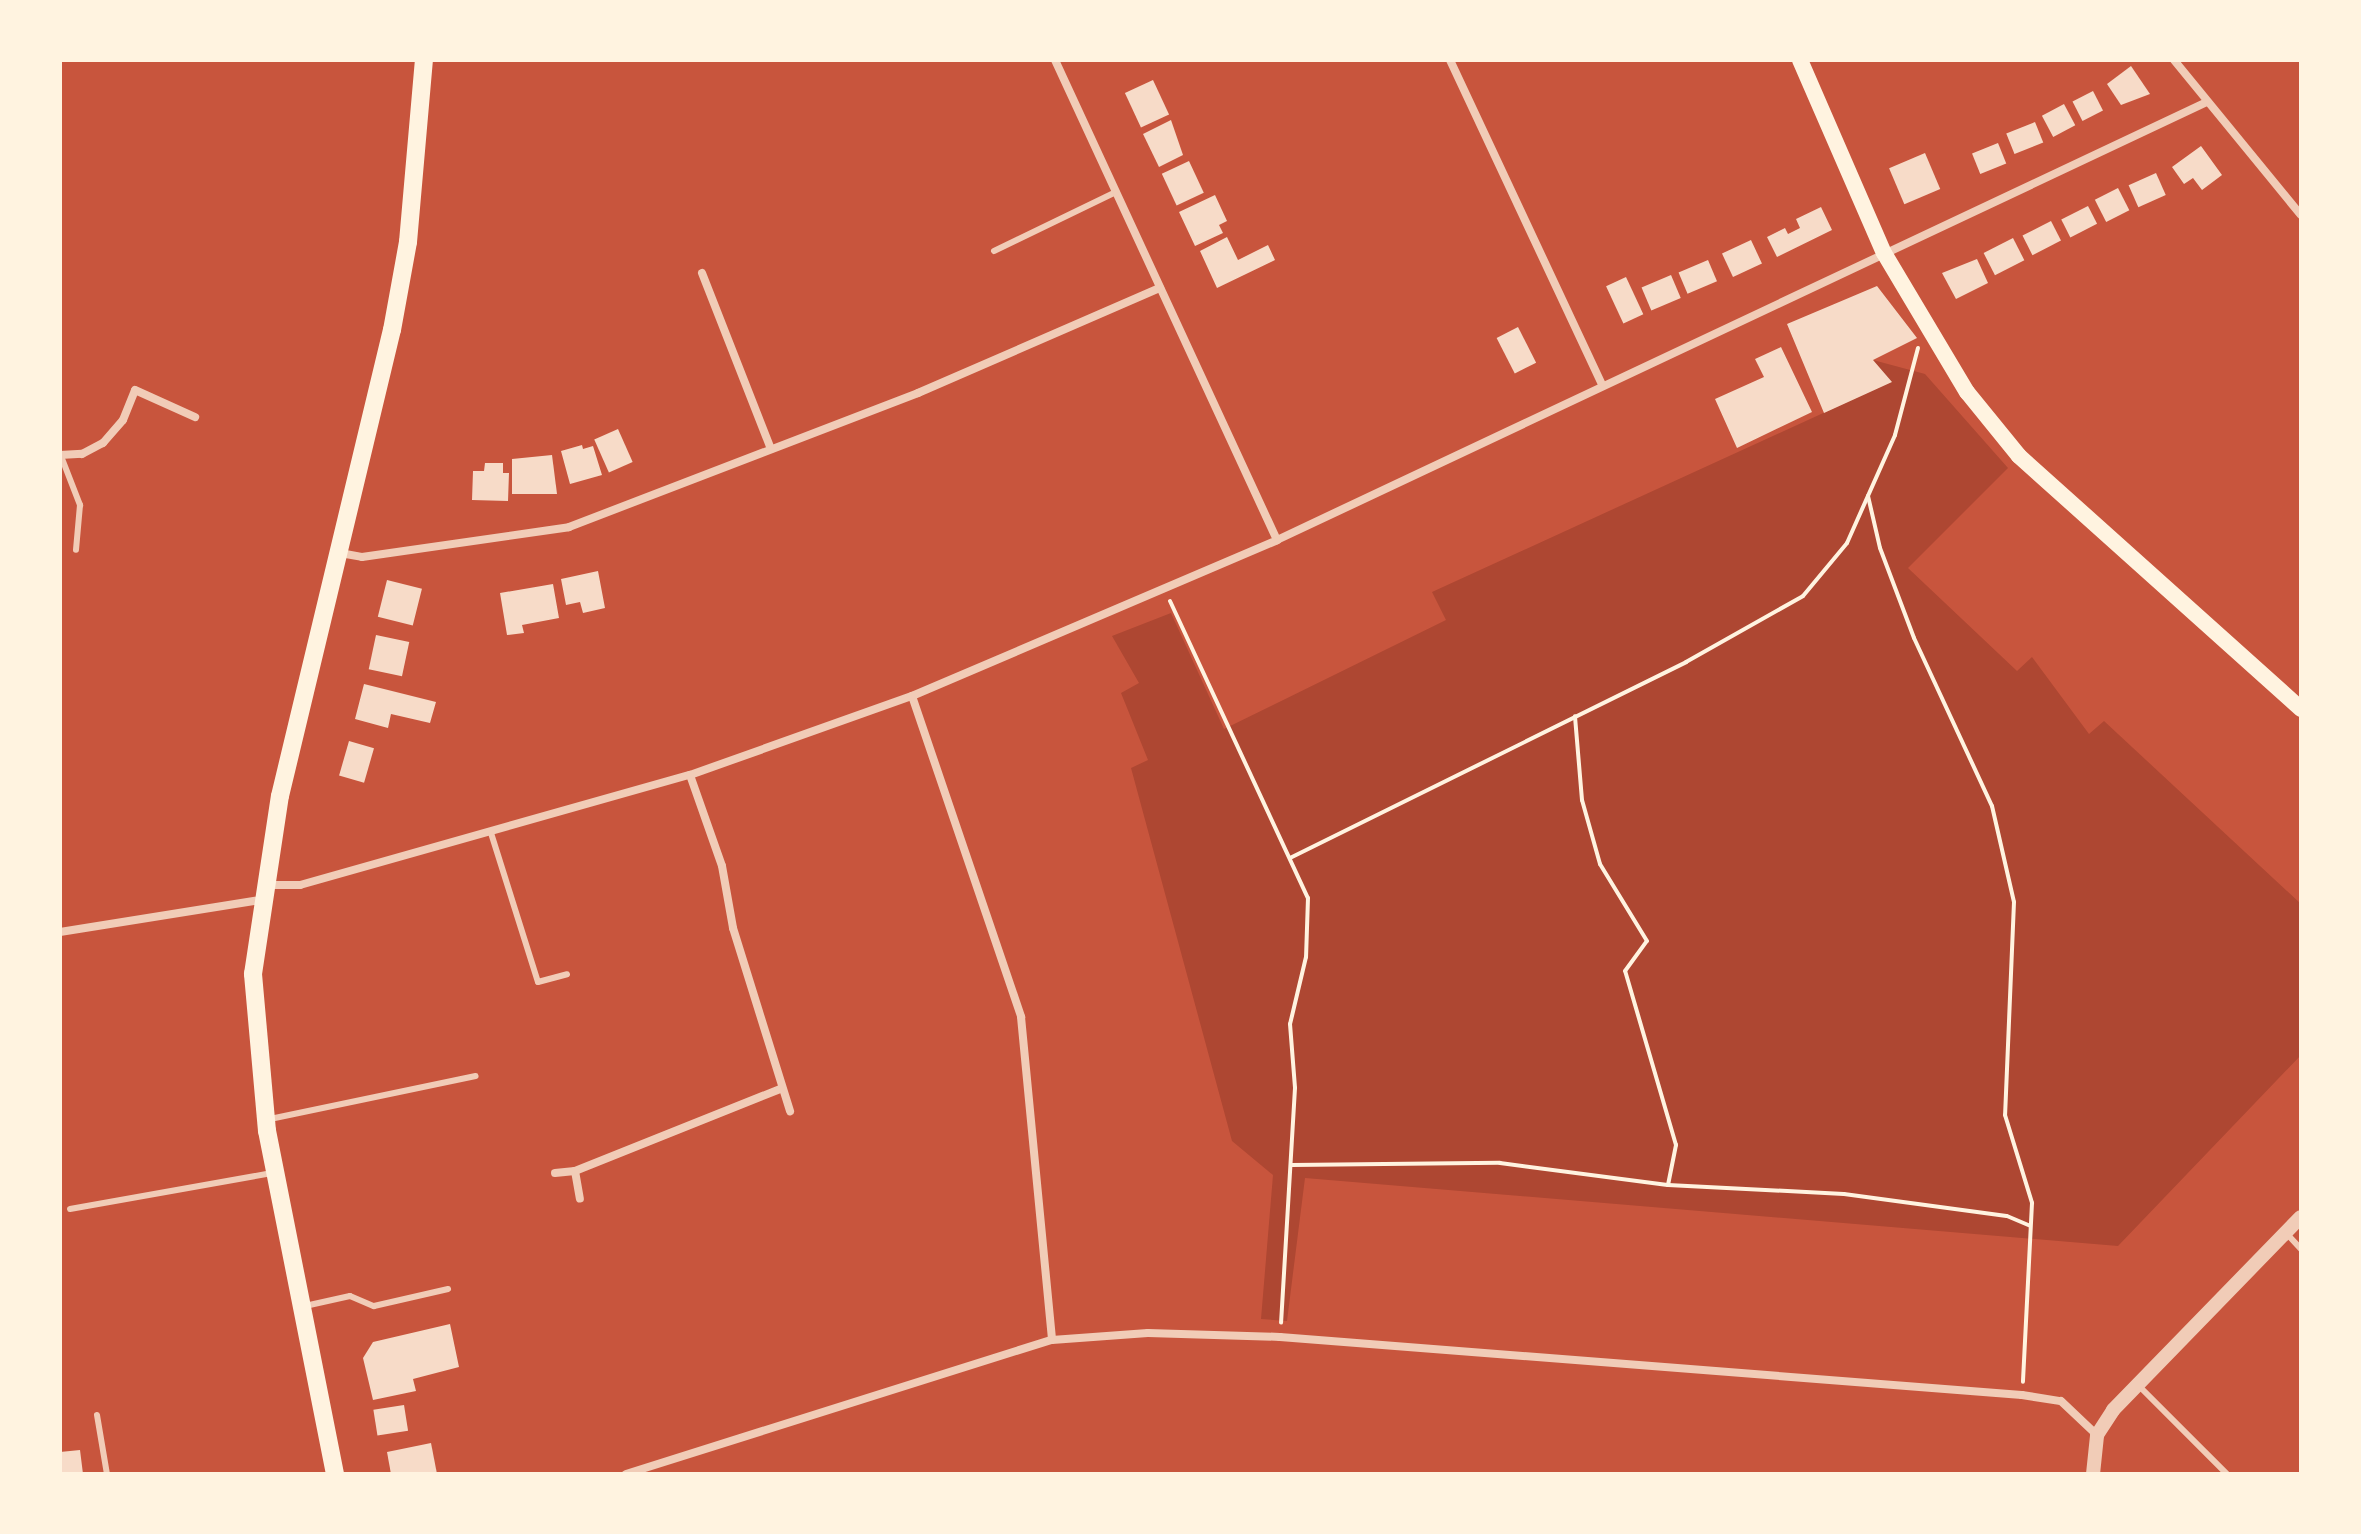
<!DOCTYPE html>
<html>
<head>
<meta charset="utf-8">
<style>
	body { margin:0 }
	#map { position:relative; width:2361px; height:1534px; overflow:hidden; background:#c8553d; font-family:"Public Sans",sans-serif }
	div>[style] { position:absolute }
	.green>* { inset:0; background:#ae4732 }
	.building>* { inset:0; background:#f7dbc8; transform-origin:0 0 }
	.path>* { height:4px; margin:-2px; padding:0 2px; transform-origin:2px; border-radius:2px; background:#fff3e0 }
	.service>* { height:6px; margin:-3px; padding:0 3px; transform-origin:3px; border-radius:3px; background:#f1ccb7 }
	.minor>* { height:8px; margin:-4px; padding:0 4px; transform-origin:4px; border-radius:4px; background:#f1ccb7 }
	.tertiary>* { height:14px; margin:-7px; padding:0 7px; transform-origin:7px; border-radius:7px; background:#f1ccb7 }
	.secondary>* { height:16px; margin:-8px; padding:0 8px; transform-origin:8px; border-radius:8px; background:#fff3e0 }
	.primary>* { height:18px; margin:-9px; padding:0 9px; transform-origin:9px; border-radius:9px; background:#fff3e0 }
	span { translate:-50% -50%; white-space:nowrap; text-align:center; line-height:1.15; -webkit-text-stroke:7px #fff3e0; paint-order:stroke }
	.frame { position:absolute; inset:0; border:62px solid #fff3e0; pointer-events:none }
</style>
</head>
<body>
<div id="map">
	<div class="green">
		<i style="clip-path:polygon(1873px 360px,1925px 374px,2008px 468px,1908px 568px,2017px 671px,2032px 657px,2089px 734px,2104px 721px,2301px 904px,2301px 1055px,2118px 1246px,1305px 1178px,1287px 1321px,1261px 1319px,1273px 1175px,1232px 1141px,1131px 768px,1148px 760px,1121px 693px,1139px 683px,1112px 636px,1171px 613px,1224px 729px,1446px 620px,1432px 592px,1891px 382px)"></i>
	</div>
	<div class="building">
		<i style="clip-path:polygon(2131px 66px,2150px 94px,2121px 105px,2107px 84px)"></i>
		<i style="left:1153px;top:80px;width:38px;height:31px;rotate:65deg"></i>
		<i style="left:2093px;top:91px;width:22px;height:23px;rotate:63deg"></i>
		<i style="left:2064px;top:104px;width:24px;height:25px;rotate:62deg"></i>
		<i style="clip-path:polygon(1171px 120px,1183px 155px,1159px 167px,1143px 134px)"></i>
		<i style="left:2035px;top:122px;width:22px;height:31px;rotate:68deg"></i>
		<i style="left:1998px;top:143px;width:22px;height:28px;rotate:68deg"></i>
		<i style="clip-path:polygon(2201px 146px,2222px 175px,2202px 190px,2193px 178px,2184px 184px,2172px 167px)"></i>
		<i style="left:1925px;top:153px;width:39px;height:39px;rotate:67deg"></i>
		<i style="left:1189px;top:161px;width:35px;height:30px;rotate:65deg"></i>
		<i style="left:2156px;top:173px;width:24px;height:30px;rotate:66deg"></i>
		<i style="left:2118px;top:188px;width:25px;height:26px;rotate:63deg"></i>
		<i style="clip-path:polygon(1215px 195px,1227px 221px,1219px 225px,1223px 233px,1195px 246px,1179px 212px)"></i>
		<i style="left:2088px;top:206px;width:20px;height:30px;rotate:63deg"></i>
		<i style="clip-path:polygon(1821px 207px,1832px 230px,1777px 257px,1767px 237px,1785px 228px,1788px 234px,1800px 228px,1796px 219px)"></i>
		<i style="left:2051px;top:221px;width:22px;height:32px;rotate:63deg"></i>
		<i style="clip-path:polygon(1227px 237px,1238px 260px,1268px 245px,1275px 260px,1217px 288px,1200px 251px)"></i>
		<i style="left:2013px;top:238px;width:25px;height:33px;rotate:63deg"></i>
		<i style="left:1751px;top:240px;width:26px;height:32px;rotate:65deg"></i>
		<i style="clip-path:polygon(1977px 259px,1988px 283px,1956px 299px,1942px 273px)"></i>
		<i style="left:1708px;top:260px;width:23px;height:32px;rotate:67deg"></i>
		<i style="left:1671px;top:275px;width:25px;height:32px;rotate:67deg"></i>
		<i style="left:1626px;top:277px;width:41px;height:22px;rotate:65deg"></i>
		<i style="clip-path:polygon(1877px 286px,1917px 338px,1873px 360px,1892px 382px,1824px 413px,1787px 324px)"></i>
		<i style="left:1518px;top:327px;width:40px;height:24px;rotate:63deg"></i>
		<i style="clip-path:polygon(1781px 347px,1812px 412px,1737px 448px,1715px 399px,1764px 377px,1755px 359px)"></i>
		<i style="left:618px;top:429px;width:36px;height:26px;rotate:66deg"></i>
		<i style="clip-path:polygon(582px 445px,583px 449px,593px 446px,602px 475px,570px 484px,561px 451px)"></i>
		<i style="clip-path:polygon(552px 455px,557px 494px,512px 494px,512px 459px)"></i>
		<i style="clip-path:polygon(485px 463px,503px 463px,503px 473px,509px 473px,508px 501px,472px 500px,473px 471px,484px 471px)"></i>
		<i style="clip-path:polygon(598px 571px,605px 608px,583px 613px,580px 602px,566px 605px,561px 579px)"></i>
		<i style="left:387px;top:580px;width:36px;height:38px;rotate:14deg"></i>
		<i style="clip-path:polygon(553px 584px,559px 618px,522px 625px,524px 633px,507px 635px,500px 593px)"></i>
		<i style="left:376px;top:635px;width:34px;height:35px;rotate:12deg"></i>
		<i style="clip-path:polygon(364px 684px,436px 702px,430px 723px,391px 714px,388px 728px,355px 719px)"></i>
		<i style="left:349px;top:741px;width:26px;height:36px;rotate:16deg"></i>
		<i style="clip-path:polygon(450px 1324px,459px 1367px,413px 1379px,416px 1391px,373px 1400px,363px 1358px,373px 1342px)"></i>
		<i style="left:404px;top:1405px;width:26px;height:31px;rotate:81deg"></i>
		<i style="clip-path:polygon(431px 1443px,437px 1474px,391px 1474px,387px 1452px)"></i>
		<i style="clip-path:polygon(80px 1450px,83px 1474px,60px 1474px,60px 1452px)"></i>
	</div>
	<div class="path">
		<i style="left:1868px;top:496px;width:53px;rotate:77deg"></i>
		<i style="left:1880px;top:548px;width:96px;rotate:69.3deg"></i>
		<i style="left:1914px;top:638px;width:185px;rotate:65.1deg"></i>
		<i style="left:1992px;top:806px;width:98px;rotate:77.1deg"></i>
		<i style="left:2014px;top:902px;width:213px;rotate:92.4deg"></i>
		<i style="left:2005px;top:1115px;width:92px;rotate:72.9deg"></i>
		<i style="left:2032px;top:1203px;width:179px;rotate:92.9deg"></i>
		<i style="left:1170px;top:601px;width:327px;rotate:65.1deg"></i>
		<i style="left:1308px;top:898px;width:59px;rotate:91.9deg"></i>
		<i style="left:1306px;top:957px;width:69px;rotate:103.4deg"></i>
		<i style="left:1290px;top:1024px;width:64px;rotate:85.5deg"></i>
		<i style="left:1295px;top:1088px;width:235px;rotate:93.4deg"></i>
		<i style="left:1290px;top:858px;width:442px;rotate:-26.3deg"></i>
		<i style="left:1686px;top:662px;width:134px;rotate:-29.4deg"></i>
		<i style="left:1803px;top:596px;width:69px;rotate:-50.3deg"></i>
		<i style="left:1847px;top:543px;width:118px;rotate:-66deg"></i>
		<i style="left:1895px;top:435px;width:90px;rotate:-75.2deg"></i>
		<i style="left:1292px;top:1165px;width:208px;rotate:-0.6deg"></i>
		<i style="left:1500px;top:1163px;width:169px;rotate:7.5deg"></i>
		<i style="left:1668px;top:1185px;width:41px;rotate:-78.7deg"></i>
		<i style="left:1676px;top:1145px;width:181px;rotate:-106.3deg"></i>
		<i style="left:1625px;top:971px;width:37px;rotate:-54deg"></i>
		<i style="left:1647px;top:941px;width:90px;rotate:-121.4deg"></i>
		<i style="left:1600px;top:864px;width:66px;rotate:-105.7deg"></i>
		<i style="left:1582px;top:800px;width:84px;rotate:-94.8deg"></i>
		<i style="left:1668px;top:1185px;width:176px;rotate:2.9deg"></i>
		<i style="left:1844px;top:1194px;width:164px;rotate:7.7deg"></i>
		<i style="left:2007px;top:1216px;width:25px;rotate:23deg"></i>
	</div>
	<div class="service">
		<i style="left:994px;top:251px;width:136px;rotate:-25.8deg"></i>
		<i style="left:61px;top:456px;width:53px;rotate:68.8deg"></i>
		<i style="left:80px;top:505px;width:45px;rotate:95.1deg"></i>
		<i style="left:491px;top:833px;width:156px;rotate:72.5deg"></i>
		<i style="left:538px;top:982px;width:30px;rotate:-15deg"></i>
		<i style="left:270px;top:1119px;width:210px;rotate:-11.8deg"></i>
		<i style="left:70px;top:1209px;width:205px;rotate:-10.1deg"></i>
		<i style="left:2287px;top:1234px;width:21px;rotate:47deg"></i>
		<i style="left:305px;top:1306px;width:46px;rotate:-12.5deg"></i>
		<i style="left:350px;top:1296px;width:26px;rotate:23deg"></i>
		<i style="left:374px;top:1306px;width:76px;rotate:-12.9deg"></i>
		<i style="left:2137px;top:1384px;width:127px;rotate:45deg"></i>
		<i style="left:97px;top:1415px;width:60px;rotate:80.4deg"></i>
	</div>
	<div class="minor">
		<i style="left:1055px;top:60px;width:529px;rotate:65.18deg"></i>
		<i style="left:1450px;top:60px;width:359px;rotate:64.9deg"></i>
		<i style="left:2174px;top:60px;width:200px;rotate:50.7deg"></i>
		<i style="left:702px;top:273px;width:189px;rotate:68.6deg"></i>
		<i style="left:60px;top:455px;width:22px;rotate:-3deg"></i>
		<i style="left:82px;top:454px;width:24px;rotate:-28deg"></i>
		<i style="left:103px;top:443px;width:30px;rotate:-49deg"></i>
		<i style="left:123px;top:420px;width:32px;rotate:-68deg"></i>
		<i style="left:135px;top:390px;width:66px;rotate:24.2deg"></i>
		<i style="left:340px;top:553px;width:22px;rotate:10deg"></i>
		<i style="left:362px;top:557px;width:209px;rotate:-8.2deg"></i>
		<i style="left:569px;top:527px;width:374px;rotate:-21deg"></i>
		<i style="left:918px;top:393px;width:264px;rotate:-23.5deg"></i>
		<i style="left:912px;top:696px;width:339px;rotate:71.2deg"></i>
		<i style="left:1021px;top:1017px;width:324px;rotate:84.5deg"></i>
		<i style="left:690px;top:775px;width:96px;rotate:70.6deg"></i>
		<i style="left:722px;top:866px;width:63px;rotate:79.9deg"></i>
		<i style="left:733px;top:928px;width:192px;rotate:72.7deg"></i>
		<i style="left:268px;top:885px;width:32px"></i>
		<i style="left:300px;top:885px;width:405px;rotate:-15.8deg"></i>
		<i style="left:690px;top:775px;width:236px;rotate:-19.6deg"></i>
		<i style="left:912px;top:696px;width:397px;rotate:-23.1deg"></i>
		<i style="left:1277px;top:540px;width:1028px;rotate:-25.22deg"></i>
		<i style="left:60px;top:932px;width:203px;rotate:-9.1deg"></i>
		<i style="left:575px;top:1171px;width:28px;rotate:80deg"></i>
		<i style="left:555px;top:1173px;width:20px;rotate:-6deg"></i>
		<i style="left:575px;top:1171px;width:221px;rotate:-21.8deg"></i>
		<i style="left:626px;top:1474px;width:447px;rotate:-17.5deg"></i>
		<i style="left:1052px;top:1340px;width:96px;rotate:-4.2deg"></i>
		<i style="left:1148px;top:1333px;width:132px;rotate:1.7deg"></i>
		<i style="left:1280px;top:1337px;width:744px;rotate:4.47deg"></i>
		<i style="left:2022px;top:1395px;width:39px;rotate:9deg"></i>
		<i style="left:2061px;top:1401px;width:50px;rotate:43.4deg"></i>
	</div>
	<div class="tertiary">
		<i style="left:2093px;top:1474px;width:39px;rotate:-84deg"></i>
		<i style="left:2097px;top:1435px;width:30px;rotate:-57deg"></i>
		<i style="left:2113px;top:1410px;width:269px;rotate:-45.8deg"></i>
	</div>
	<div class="secondary">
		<i style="left:1800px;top:60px;width:210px;rotate:66.5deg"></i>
		<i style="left:1884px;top:253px;width:162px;rotate:59.2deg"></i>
		<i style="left:1967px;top:392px;width:82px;rotate:50.9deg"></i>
		<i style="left:2019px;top:456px;width:379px;rotate:41.9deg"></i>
	</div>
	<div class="primary">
		<i style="left:335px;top:1474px;width:350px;rotate:-101.2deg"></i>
		<i style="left:267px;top:1131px;width:158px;rotate:-95.1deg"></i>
		<i style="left:253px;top:974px;width:180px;rotate:-81.4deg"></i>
		<i style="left:280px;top:796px;width:479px;rotate:-76.5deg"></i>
		<i style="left:392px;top:330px;width:89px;rotate:-79.7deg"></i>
		<i style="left:408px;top:242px;width:183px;rotate:-85deg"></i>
	</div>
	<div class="frame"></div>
</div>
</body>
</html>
